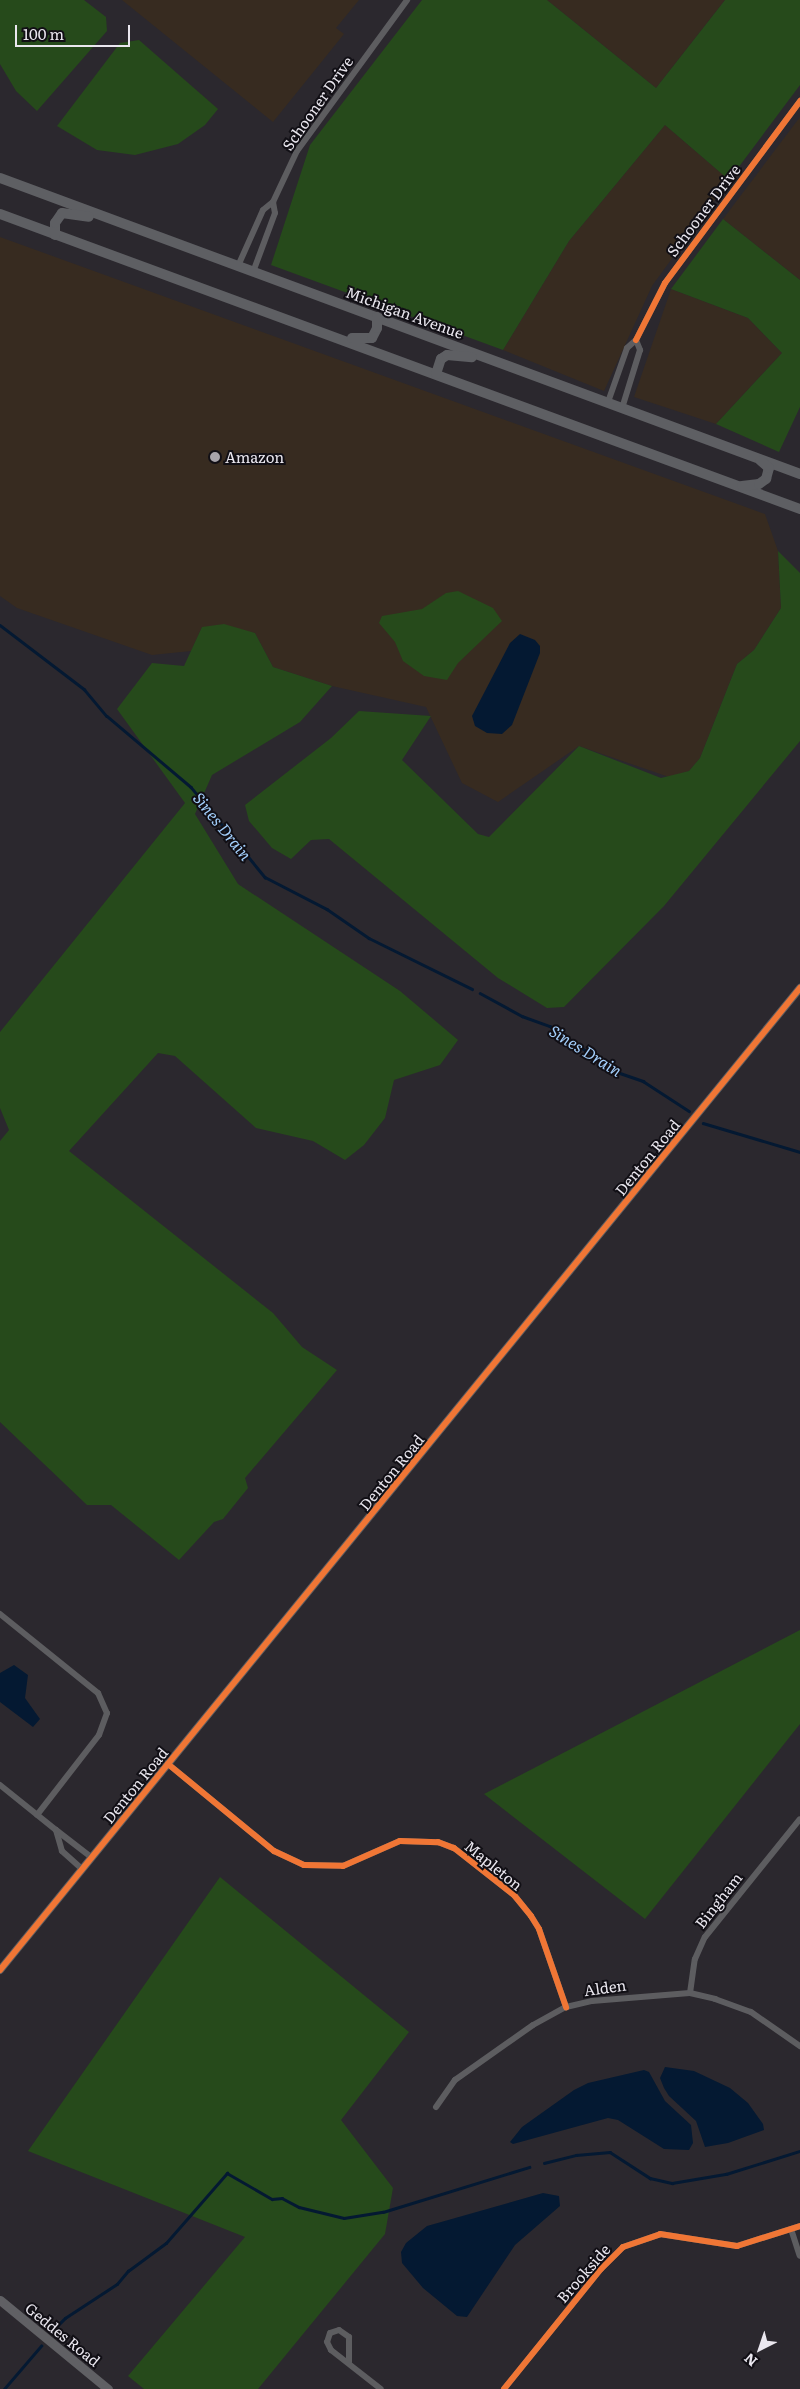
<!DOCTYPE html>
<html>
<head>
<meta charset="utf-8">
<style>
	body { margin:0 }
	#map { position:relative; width:800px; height:2389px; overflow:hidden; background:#2b282e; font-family:Literata,serif }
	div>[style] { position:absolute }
	.industrial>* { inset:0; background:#372b20 }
	.green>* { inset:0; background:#264a1b }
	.water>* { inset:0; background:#041932 }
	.stream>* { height:2.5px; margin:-1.25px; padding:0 1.25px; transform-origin:1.25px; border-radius:1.25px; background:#041932 }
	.minor>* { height:6px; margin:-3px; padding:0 3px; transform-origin:3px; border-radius:3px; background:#5d5d60 }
	.tertiary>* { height:8px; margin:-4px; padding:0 4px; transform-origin:4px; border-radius:4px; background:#5d5d60 }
	.secondary>* { height:9px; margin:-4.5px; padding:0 4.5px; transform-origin:4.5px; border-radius:4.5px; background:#606064 }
	.primary>* { height:10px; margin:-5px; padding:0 5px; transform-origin:5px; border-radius:5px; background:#5e5f63 }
	.cycleway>* { height:6px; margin:-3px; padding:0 3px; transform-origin:3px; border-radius:3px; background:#f07635 }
	.dots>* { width:14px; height:14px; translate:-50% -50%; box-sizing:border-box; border:2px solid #110f15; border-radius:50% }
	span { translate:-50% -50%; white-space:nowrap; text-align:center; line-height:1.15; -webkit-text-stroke:4px #110f15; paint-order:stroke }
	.street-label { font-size:15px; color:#eae7ef }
	.poi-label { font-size:15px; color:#eae7ef }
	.left { translate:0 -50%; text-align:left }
	.water-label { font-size:16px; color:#a3cffc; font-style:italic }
	.north { position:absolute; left:735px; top:2324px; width:50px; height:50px; -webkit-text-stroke:4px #110f15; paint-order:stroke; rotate:221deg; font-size:14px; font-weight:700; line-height:20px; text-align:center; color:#eae7ef }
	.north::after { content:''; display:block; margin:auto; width:18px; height:22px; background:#eae7ef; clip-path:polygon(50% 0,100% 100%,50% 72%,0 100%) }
	.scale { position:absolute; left:15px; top:25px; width:115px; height:22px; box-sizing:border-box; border:2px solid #eae7ef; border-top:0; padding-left:6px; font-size:15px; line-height:18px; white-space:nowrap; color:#eae7ef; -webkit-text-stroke:4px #110f15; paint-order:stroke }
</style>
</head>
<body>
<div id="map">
	<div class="industrial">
		<i style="clip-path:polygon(122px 0,359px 0,336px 28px,344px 34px,273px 122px)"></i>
		<i style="clip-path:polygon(547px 0,725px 0,656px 88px)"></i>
		<i style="clip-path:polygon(800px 117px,800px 280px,723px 219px)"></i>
		<i style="clip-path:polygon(665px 125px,729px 180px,652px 286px,604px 391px,503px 350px,569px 241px)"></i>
		<i style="clip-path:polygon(0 237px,765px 514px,778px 551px,781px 608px,754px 650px,737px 664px,700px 758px,689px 771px,669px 777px,579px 746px,498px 802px,462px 783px,426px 707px,332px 686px,273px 667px,255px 633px,202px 627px,191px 651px,152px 655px,17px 608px,0 596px)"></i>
		<i style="clip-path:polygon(671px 289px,748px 318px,782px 353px,716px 424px,634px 397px)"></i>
	</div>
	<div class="green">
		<i style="clip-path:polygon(0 0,84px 0,106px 17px,107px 31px,37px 111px,16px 91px,0 64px)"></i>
		<i style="clip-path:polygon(422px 0,547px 0,656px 88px,725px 0,800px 0,800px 85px,729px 180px,665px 125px,569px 241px,503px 350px,271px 265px,310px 145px)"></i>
		<i style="clip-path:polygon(139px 40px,218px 109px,205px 125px,178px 144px,135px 155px,97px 150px,57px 126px,120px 43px)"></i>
		<i style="clip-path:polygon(723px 219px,800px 280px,800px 407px,779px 452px,716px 424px,782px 353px,748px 318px,671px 289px)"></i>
		<i style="clip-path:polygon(778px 551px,800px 573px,800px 741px,664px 906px,564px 1007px,547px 1008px,498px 978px,329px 839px,311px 840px,291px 859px,272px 848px,249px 821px,245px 805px,331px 738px,359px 711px,431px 716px,402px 760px,478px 834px,489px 837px,579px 746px,661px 778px,689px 771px,700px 758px,737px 664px,754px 650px,781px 608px)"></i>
		<i style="clip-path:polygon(458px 591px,493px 608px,502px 621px,458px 663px,447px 680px,424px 676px,403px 661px,395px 642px,379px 623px,382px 616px,422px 609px,446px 593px)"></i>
		<i style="clip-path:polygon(224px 624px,255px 633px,273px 667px,332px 686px,300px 722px,212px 775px,195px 814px,238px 884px,400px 991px,458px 1040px,440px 1065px,394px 1080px,385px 1118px,364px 1145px,345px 1160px,313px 1141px,256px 1128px,175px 1056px,158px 1053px,69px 1151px,273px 1313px,302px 1347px,337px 1370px,245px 1478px,248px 1488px,223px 1519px,214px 1522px,179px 1560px,111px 1505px,87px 1505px,0 1422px,0 1141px,9px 1130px,0 1108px,0 1032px,185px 803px,117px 709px,152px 663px,184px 666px,202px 627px)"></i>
		<i style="clip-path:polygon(800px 1630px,800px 1724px,645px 1919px,484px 1794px)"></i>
		<i style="clip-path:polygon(220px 1877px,409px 2032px,341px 2120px,393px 2188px,385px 2234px,258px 2389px,144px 2389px,128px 2376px,245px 2237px,28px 2151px)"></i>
	</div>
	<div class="water">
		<i style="clip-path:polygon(520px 634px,535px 640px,540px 646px,540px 653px,512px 725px,502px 734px,487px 733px,475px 726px,472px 716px,510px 643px)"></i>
		<i style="clip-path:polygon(14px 1665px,28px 1675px,25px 1698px,40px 1719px,33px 1727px,0 1702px,0 1673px)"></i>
		<i style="clip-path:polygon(665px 2067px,694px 2071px,730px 2088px,748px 2103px,763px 2124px,764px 2130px,728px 2143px,705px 2147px,696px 2121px,669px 2096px,664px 2088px,660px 2078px)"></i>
		<i style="clip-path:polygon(644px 2070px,649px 2072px,665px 2101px,691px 2125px,693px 2143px,689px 2150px,664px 2149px,618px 2120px,608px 2118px,513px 2144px,510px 2142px,522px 2127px,574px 2090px,588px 2083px)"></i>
		<i style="clip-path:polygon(543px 2193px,559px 2196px,560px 2206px,515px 2245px,467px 2317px,457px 2316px,423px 2288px,402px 2263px,401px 2252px,406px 2243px,427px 2226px)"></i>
	</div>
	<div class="stream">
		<i style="left:0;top:625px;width:106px;rotate:37.3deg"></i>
		<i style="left:84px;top:689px;width:35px;rotate:50deg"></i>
		<i style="left:107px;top:716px;width:110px;rotate:40.2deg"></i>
		<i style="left:191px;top:787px;width:117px;rotate:50.6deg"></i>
		<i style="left:265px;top:877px;width:70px;rotate:27.3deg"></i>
		<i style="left:327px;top:909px;width:51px;rotate:34.6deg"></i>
		<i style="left:369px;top:938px;width:115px;rotate:26.3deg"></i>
		<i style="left:480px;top:993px;width:48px;rotate:28.7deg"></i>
		<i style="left:522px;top:1016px;width:30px;rotate:20deg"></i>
		<i style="left:550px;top:1026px;width:81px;rotate:34.5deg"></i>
		<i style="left:617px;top:1072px;width:28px;rotate:19deg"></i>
		<i style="left:643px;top:1081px;width:55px;rotate:33.1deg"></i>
		<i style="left:703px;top:1123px;width:101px;rotate:16.6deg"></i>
		<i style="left:544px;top:2163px;width:33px;rotate:-14deg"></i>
		<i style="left:576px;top:2155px;width:34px;rotate:-5deg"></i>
		<i style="left:610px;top:2152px;width:48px;rotate:33deg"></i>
		<i style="left:650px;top:2178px;width:23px;rotate:13deg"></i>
		<i style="left:672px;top:2183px;width:55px;rotate:-9.5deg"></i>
		<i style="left:726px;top:2174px;width:77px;rotate:-17.3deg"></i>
		<i style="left:52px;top:2331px;width:18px;rotate:-45deg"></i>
		<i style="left:65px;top:2318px;width:62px;rotate:-33.2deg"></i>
		<i style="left:117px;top:2284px;width:17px;rotate:-50deg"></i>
		<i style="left:128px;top:2271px;width:47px;rotate:-36.4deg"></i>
		<i style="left:166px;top:2243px;width:93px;rotate:-48.9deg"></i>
		<i style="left:227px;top:2173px;width:52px;rotate:30deg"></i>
		<i style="left:272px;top:2199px;width:10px;rotate:-6deg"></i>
		<i style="left:282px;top:2198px;width:19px;rotate:28deg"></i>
		<i style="left:299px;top:2207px;width:46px;rotate:13.7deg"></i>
		<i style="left:344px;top:2218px;width:39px;rotate:-9deg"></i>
		<i style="left:383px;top:2212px;width:153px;rotate:-17.1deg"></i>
		<i style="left:4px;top:2389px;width:57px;rotate:-49.3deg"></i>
	</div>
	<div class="minor">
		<i style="left:273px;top:202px;width:56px;rotate:-64.8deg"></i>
		<i style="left:297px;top:151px;width:187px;rotate:-53.9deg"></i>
		<i style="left:238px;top:266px;width:61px;rotate:-65.9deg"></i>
		<i style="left:263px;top:210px;width:13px;rotate:-39deg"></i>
		<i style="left:273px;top:202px;width:11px;rotate:80deg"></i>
		<i style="left:275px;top:213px;width:63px;rotate:110.4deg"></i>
		<i style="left:636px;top:340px;width:64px;rotate:-63deg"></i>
		<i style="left:665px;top:283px;width:227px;rotate:-53.4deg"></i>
		<i style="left:608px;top:402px;width:57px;rotate:-70.6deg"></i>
		<i style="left:627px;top:348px;width:12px;rotate:-42deg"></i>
		<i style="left:636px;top:340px;width:11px;rotate:68deg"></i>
		<i style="left:640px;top:350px;width:61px;rotate:107.2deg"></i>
		<i style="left:0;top:1614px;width:126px;rotate:38.9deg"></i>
		<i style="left:98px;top:1693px;width:22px;rotate:66deg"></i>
		<i style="left:107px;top:1713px;width:23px;rotate:110deg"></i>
		<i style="left:99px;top:1735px;width:101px;rotate:127.8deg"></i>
		<i style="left:168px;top:1764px;width:137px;rotate:39.4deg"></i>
		<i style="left:274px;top:1851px;width:33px;rotate:25deg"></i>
		<i style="left:304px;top:1865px;width:39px;rotate:1deg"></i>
		<i style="left:343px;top:1866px;width:62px;rotate:-23.7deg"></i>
		<i style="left:400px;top:1841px;width:38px;rotate:2deg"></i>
		<i style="left:438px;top:1842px;width:17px;rotate:21deg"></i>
		<i style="left:454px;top:1848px;width:76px;rotate:38.1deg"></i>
		<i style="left:514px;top:1895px;width:27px;rotate:51deg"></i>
		<i style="left:531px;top:1916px;width:15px;rotate:58deg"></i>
		<i style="left:539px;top:1929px;width:83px;rotate:70.9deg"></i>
		<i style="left:0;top:1785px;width:72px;rotate:38.8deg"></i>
		<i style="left:82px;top:1869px;width:27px;rotate:-138deg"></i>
		<i style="left:62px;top:1851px;width:22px;rotate:-106deg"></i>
		<i style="left:56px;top:1830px;width:44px;rotate:37.6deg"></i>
		<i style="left:690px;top:1993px;width:34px;rotate:-82deg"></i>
		<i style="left:695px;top:1959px;width:24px;rotate:-66deg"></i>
		<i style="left:705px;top:1937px;width:151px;rotate:-51.2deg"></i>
		<i style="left:436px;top:2107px;width:33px;rotate:-55deg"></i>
		<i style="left:455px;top:2080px;width:95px;rotate:-35.2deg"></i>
		<i style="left:533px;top:2025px;width:38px;rotate:-29deg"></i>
		<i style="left:566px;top:2007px;width:27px;rotate:-13deg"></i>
		<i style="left:592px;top:2001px;width:98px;rotate:-4.7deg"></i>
		<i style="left:690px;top:1993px;width:26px;rotate:13deg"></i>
		<i style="left:715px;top:1999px;width:38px;rotate:20deg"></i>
		<i style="left:751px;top:2012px;width:60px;rotate:34.8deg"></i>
		<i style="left:791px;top:2229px;width:28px;rotate:72deg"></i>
		<i style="left:349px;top:2362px;width:25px;rotate:-90deg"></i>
		<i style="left:349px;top:2337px;width:12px;rotate:-145deg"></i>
		<i style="left:339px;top:2330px;width:9px;rotate:162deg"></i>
		<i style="left:330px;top:2333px;width:9px;rotate:108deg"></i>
		<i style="left:327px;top:2342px;width:9px;rotate:63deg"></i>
		<i style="left:331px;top:2350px;width:63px;rotate:38deg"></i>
		<i style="left:504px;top:2389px;width:154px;rotate:-51.1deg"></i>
		<i style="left:601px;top:2269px;width:31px;rotate:-45deg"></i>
		<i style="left:623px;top:2247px;width:39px;rotate:-19deg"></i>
		<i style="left:660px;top:2234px;width:78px;rotate:8.9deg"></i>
		<i style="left:737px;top:2246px;width:66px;rotate:-17.6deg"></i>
	</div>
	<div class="tertiary">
		<i style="left:0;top:1970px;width:1267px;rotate:-50.83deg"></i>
	</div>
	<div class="secondary">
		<i style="left:0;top:2300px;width:140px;rotate:39.5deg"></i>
	</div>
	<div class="primary">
		<i style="left:0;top:178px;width:853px;rotate:20.3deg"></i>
		<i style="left:0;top:214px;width:853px;rotate:20.24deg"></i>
		<i style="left:55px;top:235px;width:12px;rotate:-90deg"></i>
		<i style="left:55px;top:223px;width:12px;rotate:-55deg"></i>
		<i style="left:62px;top:213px;width:27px;rotate:8deg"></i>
		<i style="left:352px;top:338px;width:20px"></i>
		<i style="left:372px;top:338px;width:11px;rotate:-63deg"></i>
		<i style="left:377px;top:328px;width:11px;rotate:-90deg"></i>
		<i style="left:436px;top:374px;width:16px;rotate:-72deg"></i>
		<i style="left:441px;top:359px;width:7px;rotate:-34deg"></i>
		<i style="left:447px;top:355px;width:25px;rotate:5deg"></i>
		<i style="left:742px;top:486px;width:17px;rotate:-7deg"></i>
		<i style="left:759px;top:484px;width:9px;rotate:-36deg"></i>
		<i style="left:766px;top:479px;width:11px;rotate:-75deg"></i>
		<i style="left:769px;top:468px;width:11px;rotate:-139deg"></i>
	</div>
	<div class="cycleway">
		<i style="left:636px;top:340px;width:64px;rotate:-63deg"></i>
		<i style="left:665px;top:283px;width:227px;rotate:-53.4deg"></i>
		<i style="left:168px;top:1764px;width:137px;rotate:39.4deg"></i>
		<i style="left:274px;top:1851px;width:33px;rotate:25deg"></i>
		<i style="left:304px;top:1865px;width:39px;rotate:1deg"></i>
		<i style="left:343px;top:1866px;width:62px;rotate:-23.7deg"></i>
		<i style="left:400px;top:1841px;width:38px;rotate:2deg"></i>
		<i style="left:438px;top:1842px;width:17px;rotate:21deg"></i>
		<i style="left:454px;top:1848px;width:76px;rotate:38.1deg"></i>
		<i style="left:514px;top:1895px;width:27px;rotate:51deg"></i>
		<i style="left:531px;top:1916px;width:15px;rotate:58deg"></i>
		<i style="left:539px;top:1929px;width:83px;rotate:70.9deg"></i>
		<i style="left:0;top:1970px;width:1267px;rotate:-50.83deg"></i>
		<i style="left:504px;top:2389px;width:154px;rotate:-51.1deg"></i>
		<i style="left:601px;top:2269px;width:31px;rotate:-45deg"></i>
		<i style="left:623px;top:2247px;width:39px;rotate:-19deg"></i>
		<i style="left:660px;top:2234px;width:78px;rotate:8.9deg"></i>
		<i style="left:737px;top:2246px;width:66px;rotate:-17.6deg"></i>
	</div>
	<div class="dots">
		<i style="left:215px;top:457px;background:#a7a4ab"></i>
	</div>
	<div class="street-label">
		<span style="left:317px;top:103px;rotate:-55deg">Schooner Drive</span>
		<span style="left:703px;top:210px;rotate:-53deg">Schooner Drive</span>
		<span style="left:405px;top:312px;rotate:20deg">Michigan Avenue</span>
		<span style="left:647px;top:1157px;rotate:-51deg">Denton Road</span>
		<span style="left:391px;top:1472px;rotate:-51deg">Denton Road</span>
		<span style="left:135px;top:1785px;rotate:-51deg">Denton Road</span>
		<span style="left:494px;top:1865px;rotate:39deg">Mapleton</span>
		<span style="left:718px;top:1900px;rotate:-52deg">Bingham</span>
		<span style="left:605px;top:1987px;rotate:-8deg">Alden</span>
		<span style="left:583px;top:2273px;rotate:-49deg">Brookside</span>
		<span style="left:63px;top:2334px;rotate:39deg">Geddes Road</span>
	</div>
	<div class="poi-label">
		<span class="left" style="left:225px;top:457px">Amazon</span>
	</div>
	<div class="water-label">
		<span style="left:223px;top:826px;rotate:51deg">Sines Drain</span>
		<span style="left:586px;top:1050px;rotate:32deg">Sines Drain</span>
	</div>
	<div class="north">N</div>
	<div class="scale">100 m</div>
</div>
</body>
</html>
